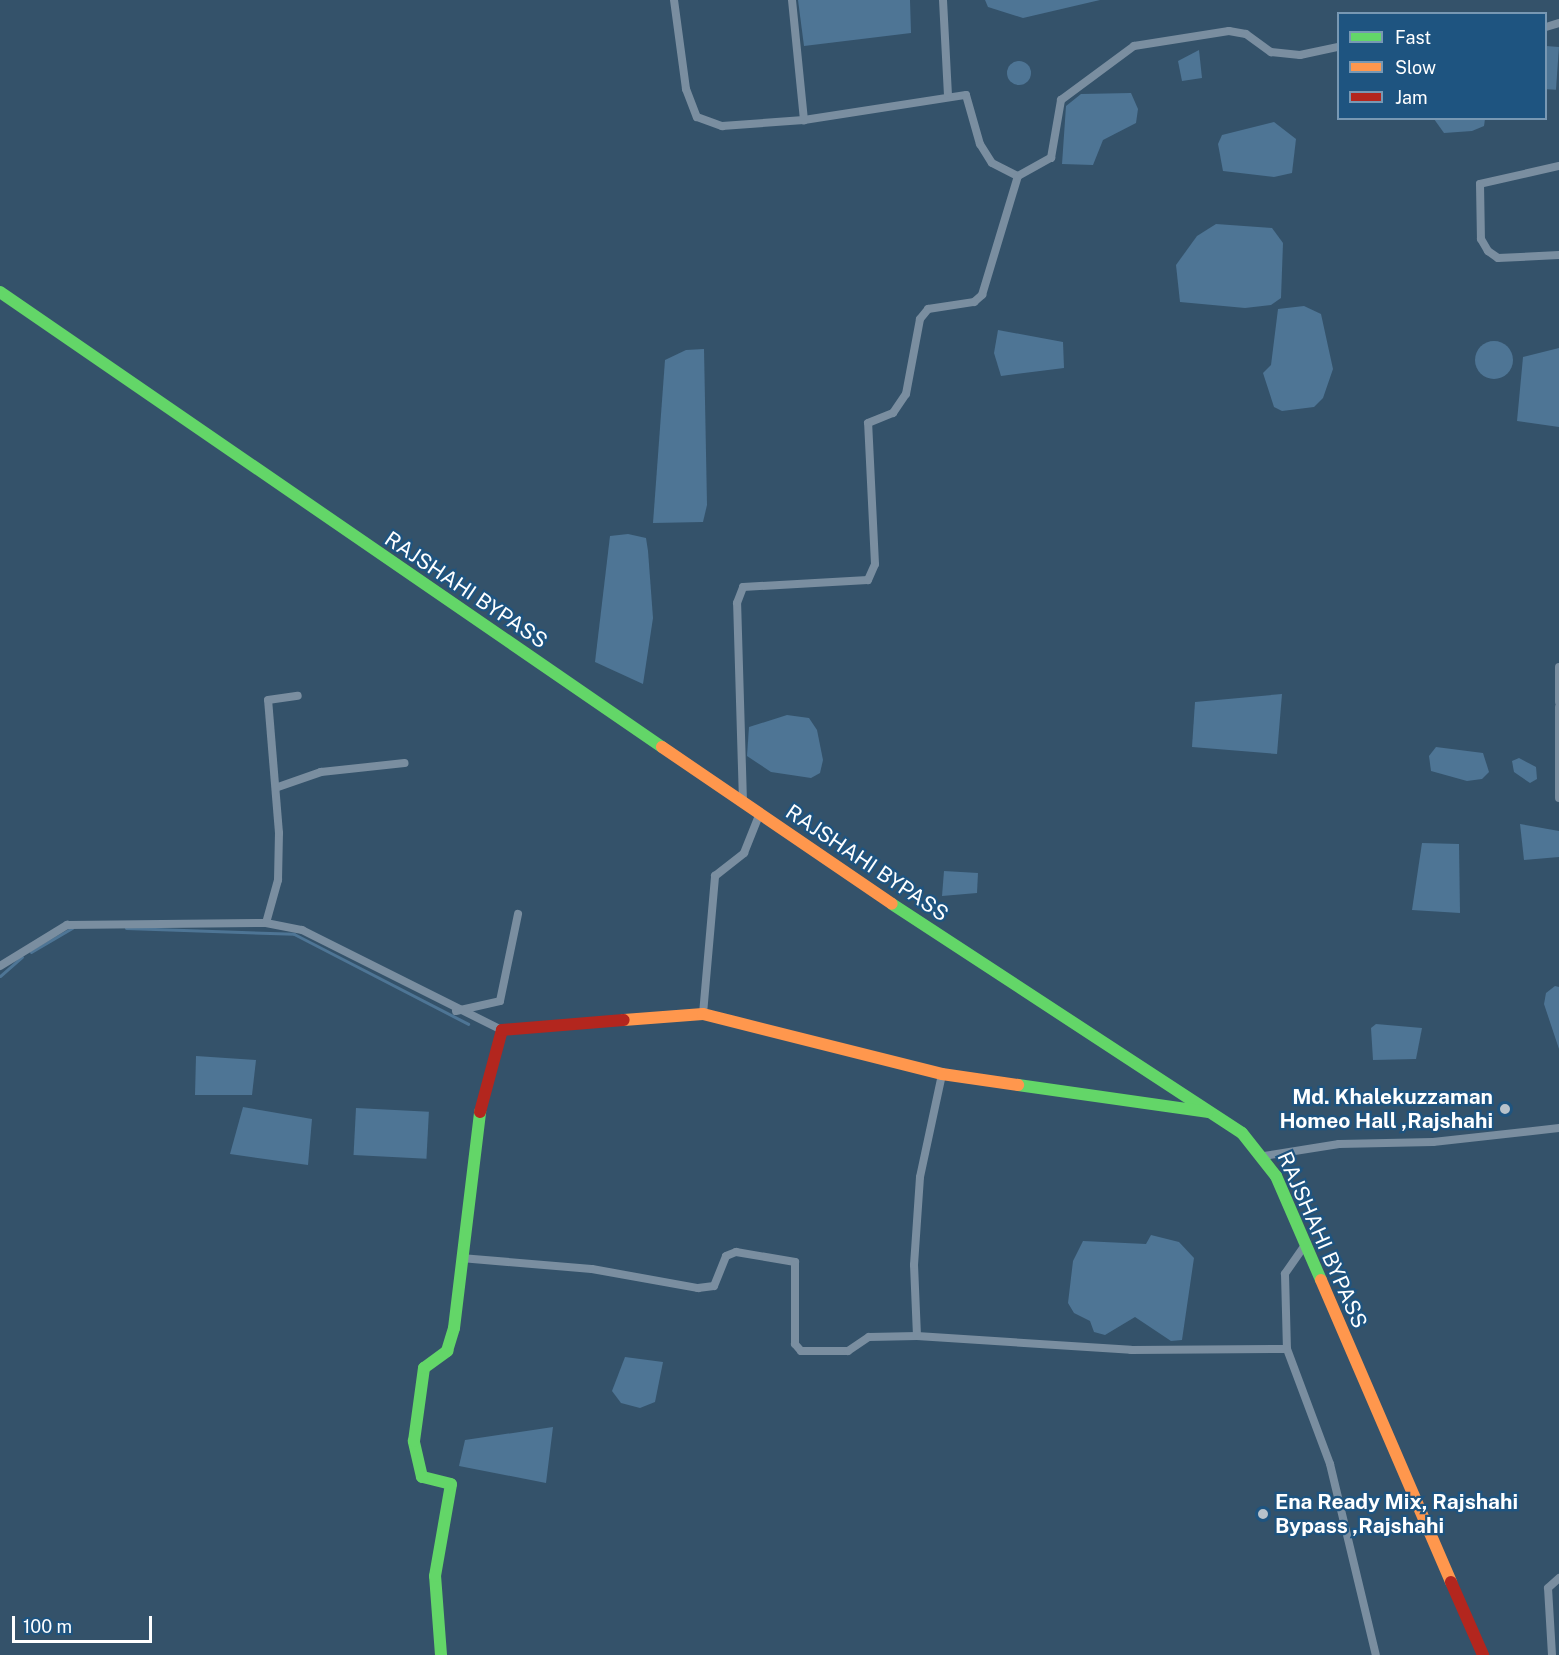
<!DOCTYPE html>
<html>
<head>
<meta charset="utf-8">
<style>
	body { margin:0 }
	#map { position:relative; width:1559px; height:1655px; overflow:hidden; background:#34526a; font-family:"Public Sans",sans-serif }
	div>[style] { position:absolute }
	.water>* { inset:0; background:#4e7595; transform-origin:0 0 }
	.round { border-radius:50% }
	.stream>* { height:3px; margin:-1.5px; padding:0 1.5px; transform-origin:1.5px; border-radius:1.5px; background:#4e7595 }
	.street>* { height:8px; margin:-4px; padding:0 4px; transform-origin:4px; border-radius:4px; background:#7a8ea0 }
	.fast>* { height:12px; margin:-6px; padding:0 6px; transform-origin:6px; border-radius:6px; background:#63d668 }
	.slow>* { height:12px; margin:-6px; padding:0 6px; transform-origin:6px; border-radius:6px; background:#ff974d }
	.jam>* { height:12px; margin:-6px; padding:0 6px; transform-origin:6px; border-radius:6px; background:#b3261e }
	.dots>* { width:16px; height:16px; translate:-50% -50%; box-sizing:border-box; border:3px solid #1e5480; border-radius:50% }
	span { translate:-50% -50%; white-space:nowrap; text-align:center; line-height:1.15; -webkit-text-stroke:4.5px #1e5480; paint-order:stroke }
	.street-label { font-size:21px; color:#fff }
	.poi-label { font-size:21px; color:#fff; font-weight:700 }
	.right { translate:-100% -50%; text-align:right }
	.left { translate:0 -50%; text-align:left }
	.legend { position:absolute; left:1337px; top:12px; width:210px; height:108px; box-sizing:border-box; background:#1e5480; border:2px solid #7898b3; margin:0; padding:8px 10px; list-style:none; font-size:18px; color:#fff }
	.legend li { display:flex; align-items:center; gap:12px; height:30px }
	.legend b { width:30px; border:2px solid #7898b3 }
	.scale { position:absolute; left:12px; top:1616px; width:140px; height:27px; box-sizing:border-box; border:3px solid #fff; border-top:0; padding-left:8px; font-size:18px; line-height:21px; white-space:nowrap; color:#fff; -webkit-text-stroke:4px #1e5480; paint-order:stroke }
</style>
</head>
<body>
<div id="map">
	<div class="water">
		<i style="clip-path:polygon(798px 0,910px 0,911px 33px,804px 46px)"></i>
		<i style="clip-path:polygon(985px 0,1100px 0,1023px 18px,988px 7px)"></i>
		<i style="left:1546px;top:46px;width:13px;height:43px;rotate:4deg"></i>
		<i style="clip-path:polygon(1199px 50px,1202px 78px,1182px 81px,1178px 61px)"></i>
		<i class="round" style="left:1007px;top:61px;width:24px;height:24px"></i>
		<i style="clip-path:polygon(1131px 93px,1138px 109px,1136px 123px,1103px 140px,1093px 165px,1062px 164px,1066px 106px,1081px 94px)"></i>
		<i style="clip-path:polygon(1434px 119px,1434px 118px,1485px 119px,1484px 126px,1472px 131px,1444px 133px)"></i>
		<i style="clip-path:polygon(1274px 122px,1296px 139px,1292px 173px,1274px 177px,1223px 171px,1218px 144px,1222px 135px)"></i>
		<i style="clip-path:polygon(1216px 224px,1272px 228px,1283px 243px,1281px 298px,1271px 305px,1245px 308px,1180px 302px,1176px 265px,1197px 236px)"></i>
		<i style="clip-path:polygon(1304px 306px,1321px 314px,1333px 369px,1323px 398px,1314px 407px,1282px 411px,1274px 407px,1263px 373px,1271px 365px,1278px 309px)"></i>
		<i style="clip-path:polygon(998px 330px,1063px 342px,1064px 368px,1001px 376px,994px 353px)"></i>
		<i class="round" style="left:1475px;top:341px;width:38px;height:38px"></i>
		<i style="clip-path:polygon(1559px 348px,1559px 427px,1517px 421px,1523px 357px)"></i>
		<i style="clip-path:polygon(704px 349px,707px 505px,703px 522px,653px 523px,665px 360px,686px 350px)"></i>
		<i style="clip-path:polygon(628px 534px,646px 538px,648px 551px,653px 618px,643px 684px,595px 662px,610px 536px)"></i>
		<i style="clip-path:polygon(1282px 694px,1277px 754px,1192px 747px,1195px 702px)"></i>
		<i style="clip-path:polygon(787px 715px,809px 718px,817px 730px,823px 760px,820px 773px,811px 778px,771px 772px,747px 756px,749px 727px)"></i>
		<i style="clip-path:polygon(1436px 747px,1483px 753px,1489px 772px,1482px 779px,1467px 781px,1431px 771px,1429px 756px)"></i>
		<i style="clip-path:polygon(1519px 758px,1536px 767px,1537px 779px,1530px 783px,1514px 772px,1512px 761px)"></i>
		<i style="clip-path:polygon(1520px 824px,1559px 831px,1559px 857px,1524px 860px)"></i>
		<i style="clip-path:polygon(1422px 843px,1459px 844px,1460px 913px,1412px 910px)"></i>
		<i style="clip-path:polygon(944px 871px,978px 873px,977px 893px,942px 896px)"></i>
		<i style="clip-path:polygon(1555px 986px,1559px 987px,1559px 1049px,1544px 1004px,1546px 993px)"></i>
		<i style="clip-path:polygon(1376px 1024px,1422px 1028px,1416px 1059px,1373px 1060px,1371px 1028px)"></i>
		<i style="clip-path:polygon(196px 1056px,256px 1060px,252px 1095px,195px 1095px)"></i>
		<i style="clip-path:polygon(243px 1107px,312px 1119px,308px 1165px,230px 1154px)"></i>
		<i style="left:356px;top:1108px;width:73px;height:47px;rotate:3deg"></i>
		<i style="clip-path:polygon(1151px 1235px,1179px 1242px,1194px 1258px,1182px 1340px,1171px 1341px,1135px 1317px,1105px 1335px,1094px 1332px,1090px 1321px,1074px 1313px,1068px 1303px,1073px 1261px,1083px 1241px,1146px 1244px)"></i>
		<i style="clip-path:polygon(625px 1357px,663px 1362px,655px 1402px,640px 1408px,621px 1403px,612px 1391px)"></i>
		<i style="clip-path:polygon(553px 1427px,546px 1483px,459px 1466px,465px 1440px)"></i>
	</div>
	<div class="stream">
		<i style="left:126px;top:928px;width:168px;rotate:2deg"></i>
		<i style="left:294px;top:934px;width:196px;rotate:27.3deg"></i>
		<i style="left:31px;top:952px;width:48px;rotate:-30.3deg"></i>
		<i style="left:0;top:976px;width:29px;rotate:-41deg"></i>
	</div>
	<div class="street">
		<i style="left:674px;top:0;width:90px;rotate:82.3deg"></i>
		<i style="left:686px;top:89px;width:30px;rotate:69deg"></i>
		<i style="left:697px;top:117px;width:27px;rotate:20deg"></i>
		<i style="left:722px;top:126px;width:82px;rotate:-4.2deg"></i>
		<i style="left:804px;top:120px;width:164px;rotate:-8.8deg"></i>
		<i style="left:966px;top:95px;width:51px;rotate:74.1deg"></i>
		<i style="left:980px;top:144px;width:22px;rotate:58deg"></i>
		<i style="left:992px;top:163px;width:29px;rotate:27deg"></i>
		<i style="left:792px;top:0;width:121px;rotate:84.3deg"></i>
		<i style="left:943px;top:0;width:94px;rotate:87deg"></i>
		<i style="left:1546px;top:27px;width:14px;rotate:-17deg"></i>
		<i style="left:1559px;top:166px;width:81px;rotate:167.2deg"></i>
		<i style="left:1480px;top:184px;width:55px;rotate:89deg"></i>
		<i style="left:1481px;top:239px;width:14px;rotate:60deg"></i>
		<i style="left:1488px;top:251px;width:12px;rotate:35deg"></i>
		<i style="left:1498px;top:258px;width:61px;rotate:-2.8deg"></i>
		<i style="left:1559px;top:667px;width:35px;rotate:90deg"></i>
		<i style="left:1559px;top:707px;width:91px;rotate:90deg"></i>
		<i style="left:278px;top:787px;width:46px;rotate:-19.2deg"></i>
		<i style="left:321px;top:772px;width:84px;rotate:-6.1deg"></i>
		<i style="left:743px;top:802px;width:199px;rotate:-91.7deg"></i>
		<i style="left:737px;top:603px;width:17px;rotate:-69deg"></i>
		<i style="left:743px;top:587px;width:125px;rotate:-3.2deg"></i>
		<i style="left:868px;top:580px;width:17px;rotate:-66deg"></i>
		<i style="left:875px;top:564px;width:141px;rotate:-92.8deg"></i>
		<i style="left:868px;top:423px;width:27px;rotate:-22deg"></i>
		<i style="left:893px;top:413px;width:23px;rotate:-56deg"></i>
		<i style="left:906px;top:394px;width:76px;rotate:-79.4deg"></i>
		<i style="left:920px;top:319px;width:13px;rotate:-51deg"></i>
		<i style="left:928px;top:309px;width:47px;rotate:-8.7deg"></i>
		<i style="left:974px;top:302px;width:11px;rotate:-41deg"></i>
		<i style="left:982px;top:295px;width:124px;rotate:-73.2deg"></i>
		<i style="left:1018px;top:176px;width:38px;rotate:-29deg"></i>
		<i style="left:1051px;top:158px;width:59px;rotate:-80.2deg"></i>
		<i style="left:1061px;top:100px;width:91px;rotate:-36.5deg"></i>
		<i style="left:1134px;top:46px;width:96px;rotate:-9deg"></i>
		<i style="left:1229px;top:31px;width:17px;rotate:10deg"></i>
		<i style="left:1246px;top:34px;width:31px;rotate:36deg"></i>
		<i style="left:1271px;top:52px;width:29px;rotate:6deg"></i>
		<i style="left:1300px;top:55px;width:39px;rotate:-12deg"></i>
		<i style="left:266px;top:923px;width:45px;rotate:-74.4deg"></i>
		<i style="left:278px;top:880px;width:47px;rotate:-88.8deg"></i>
		<i style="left:279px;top:833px;width:133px;rotate:-94.7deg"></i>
		<i style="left:268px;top:700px;width:30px;rotate:-8deg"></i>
		<i style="left:0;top:966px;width:79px;rotate:-31.5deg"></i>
		<i style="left:67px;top:925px;width:199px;rotate:-0.6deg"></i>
		<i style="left:266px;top:923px;width:37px;rotate:11deg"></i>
		<i style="left:302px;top:930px;width:224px;rotate:26.6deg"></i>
		<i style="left:456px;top:1011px;width:45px;rotate:-12.8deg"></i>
		<i style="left:500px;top:1001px;width:89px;rotate:-78.3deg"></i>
		<i style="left:703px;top:1014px;width:139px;rotate:-85deg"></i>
		<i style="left:715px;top:876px;width:37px;rotate:-38deg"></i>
		<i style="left:744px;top:853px;width:43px;rotate:-68.2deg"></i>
		<i style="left:1264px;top:1156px;width:76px;rotate:-9.1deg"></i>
		<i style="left:1339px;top:1144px;width:94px;rotate:-1.2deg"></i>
		<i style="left:1433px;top:1142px;width:127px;rotate:-6.3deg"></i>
		<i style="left:1305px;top:1245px;width:35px;rotate:125deg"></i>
		<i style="left:1285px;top:1274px;width:75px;rotate:88.5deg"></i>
		<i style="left:1287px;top:1349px;width:123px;rotate:69.5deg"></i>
		<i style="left:1330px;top:1464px;width:196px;rotate:76.5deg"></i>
		<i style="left:461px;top:1258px;width:131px;rotate:4.8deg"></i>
		<i style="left:592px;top:1269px;width:108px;rotate:10.2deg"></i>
		<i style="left:698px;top:1288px;width:16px;rotate:-7deg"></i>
		<i style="left:714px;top:1286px;width:32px;rotate:-68deg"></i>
		<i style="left:726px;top:1256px;width:11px;rotate:-22deg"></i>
		<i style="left:736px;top:1252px;width:60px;rotate:9.6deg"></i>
		<i style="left:795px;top:1262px;width:82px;rotate:90deg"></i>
		<i style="left:795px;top:1344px;width:9px;rotate:49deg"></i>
		<i style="left:801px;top:1351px;width:47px"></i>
		<i style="left:848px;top:1351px;width:25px;rotate:-34deg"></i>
		<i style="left:869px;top:1337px;width:48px;rotate:-1.2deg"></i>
		<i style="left:917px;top:1336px;width:214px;rotate:3.7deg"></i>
		<i style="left:1131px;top:1350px;width:156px;rotate:-0.4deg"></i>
		<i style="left:917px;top:1336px;width:71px;rotate:-92.4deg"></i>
		<i style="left:914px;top:1265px;width:88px;rotate:-86.1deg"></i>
		<i style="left:920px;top:1177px;width:105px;rotate:-77.9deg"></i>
		<i style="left:1552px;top:1655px;width:67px;rotate:-93.4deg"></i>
		<i style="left:1548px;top:1588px;width:15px;rotate:-42deg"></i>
	</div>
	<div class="fast">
		<i style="left:0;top:292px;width:803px;rotate:34.5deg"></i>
		<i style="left:892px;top:904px;width:418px;rotate:33.2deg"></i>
		<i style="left:1242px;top:1133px;width:55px;rotate:51.7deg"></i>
		<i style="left:1276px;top:1176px;width:113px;rotate:66.6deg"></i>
		<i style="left:1018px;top:1085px;width:191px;rotate:8.1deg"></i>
		<i style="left:441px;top:1655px;width:79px;rotate:-94.3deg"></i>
		<i style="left:435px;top:1576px;width:93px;rotate:-80.1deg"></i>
		<i style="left:451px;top:1484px;width:30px;rotate:-166deg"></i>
		<i style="left:422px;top:1477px;width:37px;rotate:-103deg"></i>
		<i style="left:414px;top:1441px;width:74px;rotate:-82.2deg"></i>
		<i style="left:424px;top:1368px;width:29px;rotate:-36deg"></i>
		<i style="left:447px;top:1351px;width:24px;rotate:-73deg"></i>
		<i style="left:454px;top:1328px;width:218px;rotate:-83.1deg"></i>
	</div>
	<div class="slow">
		<i style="left:662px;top:747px;width:278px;rotate:34.3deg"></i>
		<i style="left:624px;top:1020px;width:79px;rotate:-4.3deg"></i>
		<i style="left:703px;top:1014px;width:246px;rotate:14.1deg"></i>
		<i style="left:942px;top:1074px;width:77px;rotate:8.2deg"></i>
		<i style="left:1321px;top:1280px;width:329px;rotate:66.7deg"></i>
	</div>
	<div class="jam">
		<i style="left:480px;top:1112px;width:85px;rotate:-75deg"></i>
		<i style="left:502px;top:1030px;width:122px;rotate:-4.7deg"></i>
		<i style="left:1451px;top:1582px;width:80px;rotate:66.3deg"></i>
	</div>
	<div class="dots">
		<i style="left:1505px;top:1109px;background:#b8c2cb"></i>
		<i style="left:1263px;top:1514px;background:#b8c2cb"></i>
	</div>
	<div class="street-label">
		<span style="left:466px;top:590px;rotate:34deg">RAJSHAHI BYPASS</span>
		<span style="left:867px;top:863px;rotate:34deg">RAJSHAHI BYPASS</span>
		<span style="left:1322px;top:1240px;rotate:66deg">RAJSHAHI BYPASS</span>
	</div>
	<div class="poi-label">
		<span class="right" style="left:1493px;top:1109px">Md. Khalekuzzaman<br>Homeo Hall ,Rajshahi</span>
		<span class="left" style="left:1275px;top:1514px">Ena Ready Mix, Rajshahi<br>Bypass ,Rajshahi</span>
	</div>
	<ul class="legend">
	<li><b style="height:8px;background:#63d668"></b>Fast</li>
	<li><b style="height:8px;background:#ff974d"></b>Slow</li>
	<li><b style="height:8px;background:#b3261e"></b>Jam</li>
	</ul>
	<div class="scale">100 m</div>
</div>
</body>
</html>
